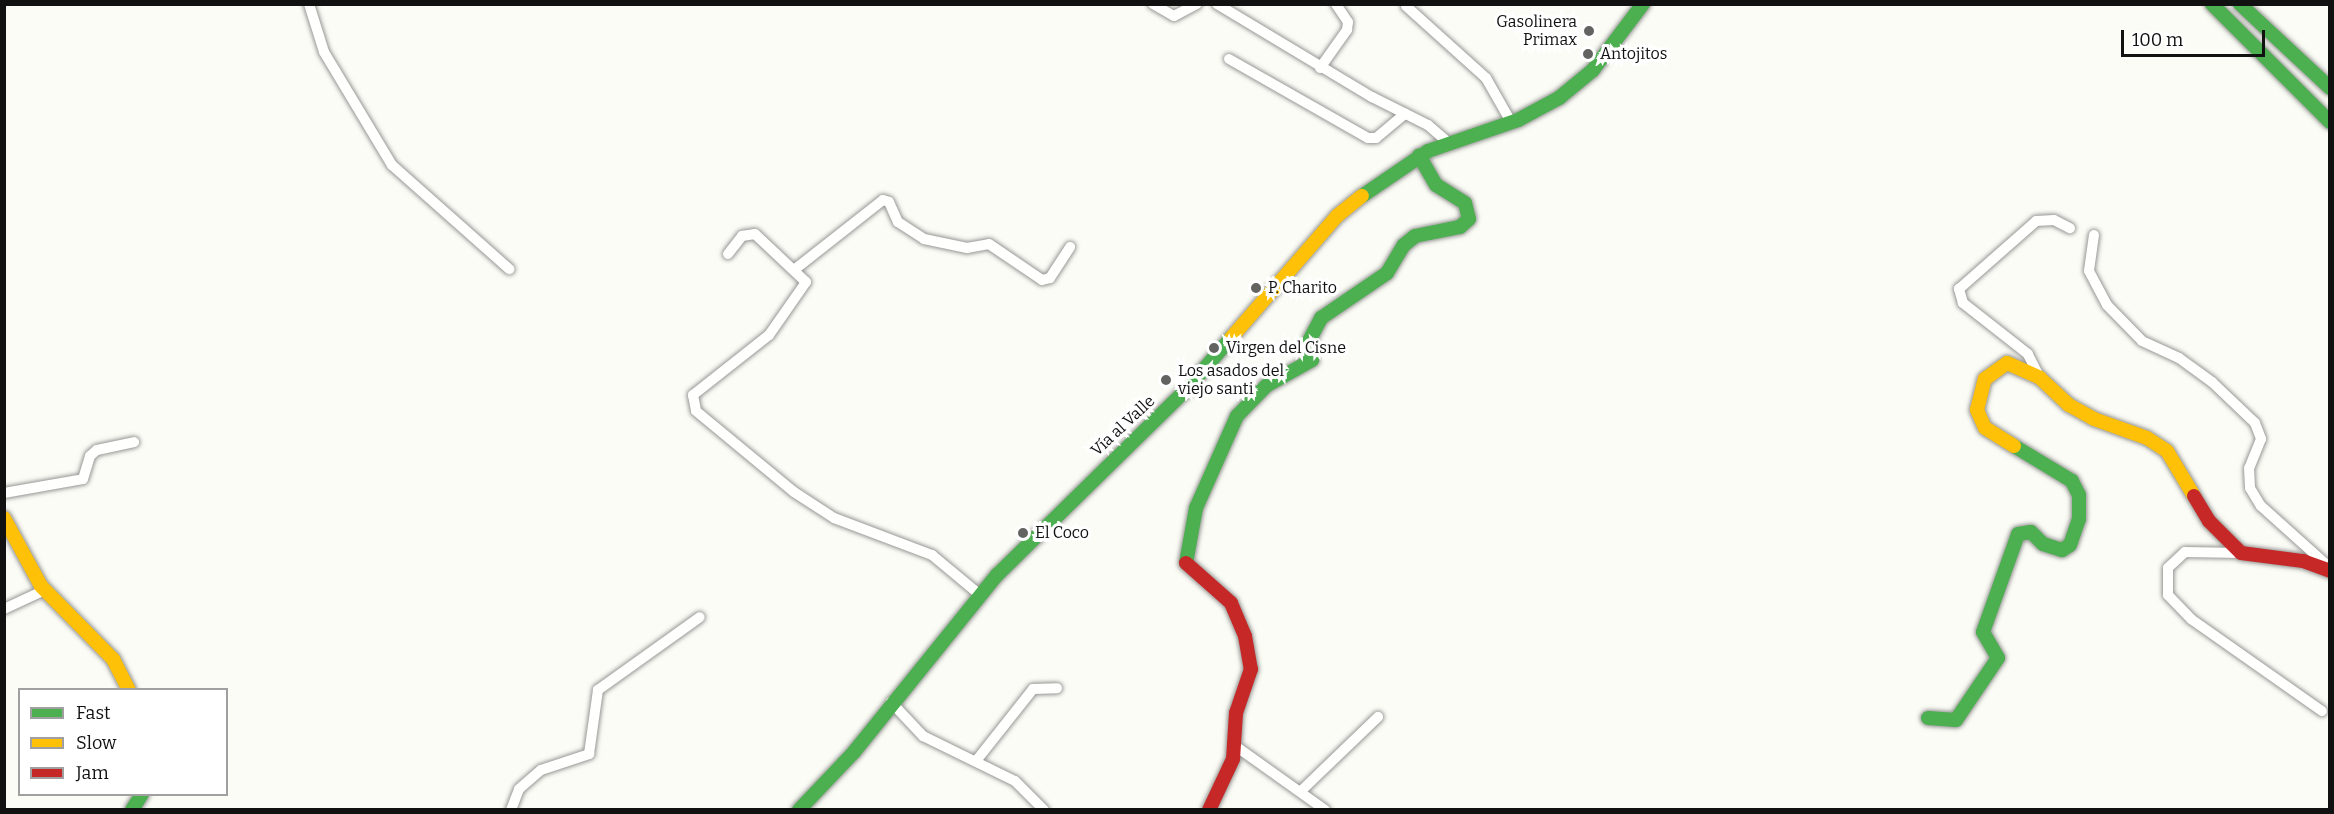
<!DOCTYPE html>
<html>
<head>
<meta charset="utf-8">
<style>
	body { margin:0 }
	#map { position:relative; width:2334px; height:814px; overflow:hidden; background:#fcfcf7; font-family:Bitter,serif }
	div>[style] { position:absolute }
	.roads { filter:drop-shadow(0 0 2px #979795) drop-shadow(0 0 2px #979795) }
	.street>* { height:10px; margin:-5px; padding:0 5px; transform-origin:5px; border-radius:5px; background:#fffffe }
	.fast>* { height:14px; margin:-7px; padding:0 7px; transform-origin:7px; border-radius:7px; background:#4caf50 }
	.slow>* { height:14px; margin:-7px; padding:0 7px; transform-origin:7px; border-radius:7px; background:#ffc107 }
	.jam>* { height:14px; margin:-7px; padding:0 7px; transform-origin:7px; border-radius:7px; background:#c62828 }
	.dots>* { width:16px; height:16px; translate:-50% -50%; box-sizing:border-box; border:3px solid #fff; border-radius:50% }
	span { translate:-50% -50%; white-space:nowrap; text-align:center; line-height:1.15; -webkit-text-stroke:6px #fff; paint-order:stroke }
	.poi-label { font-size:16px; color:#111 }
	.right { translate:-100% -50%; text-align:right }
	.left { translate:0 -50%; text-align:left }
	.street-label { font-size:16px; color:#111 }
	.frame { position:absolute; inset:0; border:6px solid #111; pointer-events:none }
	.legend { position:absolute; left:18px; top:688px; width:210px; height:108px; box-sizing:border-box; background:#fff; border:2px solid #a0a0a0; margin:0; padding:8px 10px; list-style:none; font-size:18px; color:#111 }
	.legend li { display:flex; align-items:center; gap:12px; height:30px }
	.legend b { width:30px; border:2px solid #a0a0a0 }
	.scale { position:absolute; left:2121px; top:30px; width:144px; height:27px; box-sizing:border-box; border:3px solid #111; border-top:0; padding-left:8px; font-size:18px; line-height:21px; white-space:nowrap; color:#111; -webkit-text-stroke:4px #fff; paint-order:stroke }
</style>
</head>
<body>
<div id="map">
	<div class="roads">
		<div class="street">
			<i style="left:309px;top:4px;width:50px;rotate:72.6deg"></i>
			<i style="left:324px;top:52px;width:132px;rotate:59deg"></i>
			<i style="left:392px;top:165px;width:157px;rotate:41.6deg"></i>
			<i style="left:1153px;top:4px;width:24px;rotate:30deg"></i>
			<i style="left:1174px;top:16px;width:26px;rotate:-28deg"></i>
			<i style="left:1217px;top:4px;width:181px;rotate:31deg"></i>
			<i style="left:1372px;top:97px;width:63px;rotate:26.6deg"></i>
			<i style="left:1428px;top:125px;width:28px;rotate:41deg"></i>
			<i style="left:1406px;top:6px;width:108px;rotate:42deg"></i>
			<i style="left:1486px;top:78px;width:51px;rotate:60.4deg"></i>
			<i style="left:1229px;top:59px;width:160px;rotate:29.6deg"></i>
			<i style="left:1368px;top:138px;width:8px"></i>
			<i style="left:1376px;top:138px;width:38px;rotate:-40deg"></i>
			<i style="left:1320px;top:68px;width:47px;rotate:-54.6deg"></i>
			<i style="left:1347px;top:30px;width:8px;rotate:-83deg"></i>
			<i style="left:1348px;top:22px;width:22px;rotate:-124deg"></i>
			<i style="left:2094px;top:235px;width:36px;rotate:98deg"></i>
			<i style="left:2089px;top:271px;width:38px;rotate:62deg"></i>
			<i style="left:2107px;top:305px;width:50px;rotate:45.8deg"></i>
			<i style="left:2142px;top:341px;width:41px;rotate:24.7deg"></i>
			<i style="left:2179px;top:358px;width:41px;rotate:36deg"></i>
			<i style="left:2212px;top:382px;width:59px;rotate:43.6deg"></i>
			<i style="left:2255px;top:423px;width:17px;rotate:69deg"></i>
			<i style="left:2261px;top:439px;width:31px;rotate:112deg"></i>
			<i style="left:2249px;top:468px;width:20px;rotate:87deg"></i>
			<i style="left:2250px;top:488px;width:21px;rotate:59deg"></i>
			<i style="left:2261px;top:506px;width:91px;rotate:41.9deg"></i>
			<i style="left:728px;top:254px;width:23px;rotate:-52deg"></i>
			<i style="left:742px;top:236px;width:13px;rotate:-9deg"></i>
			<i style="left:755px;top:234px;width:70px;rotate:43.3deg"></i>
			<i style="left:806px;top:282px;width:65px;rotate:124.9deg"></i>
			<i style="left:769px;top:335px;width:97px;rotate:141.7deg"></i>
			<i style="left:693px;top:395px;width:16px;rotate:79deg"></i>
			<i style="left:696px;top:411px;width:127px;rotate:39.6deg"></i>
			<i style="left:794px;top:492px;width:48px;rotate:33deg"></i>
			<i style="left:834px;top:518px;width:105px;rotate:20.7deg"></i>
			<i style="left:932px;top:555px;width:62px;rotate:39.8deg"></i>
			<i style="left:794px;top:270px;width:113px;rotate:-38.2deg"></i>
			<i style="left:883px;top:200px;width:6px;rotate:18deg"></i>
			<i style="left:889px;top:202px;width:22px;rotate:66deg"></i>
			<i style="left:898px;top:222px;width:31px;rotate:33deg"></i>
			<i style="left:924px;top:239px;width:44px;rotate:11.8deg"></i>
			<i style="left:967px;top:248px;width:22px;rotate:-10deg"></i>
			<i style="left:989px;top:244px;width:64px;rotate:34.2deg"></i>
			<i style="left:1042px;top:280px;width:8px;rotate:-14deg"></i>
			<i style="left:1050px;top:278px;width:37px;rotate:-57deg"></i>
			<i style="left:2040px;top:378px;width:27px;rotate:-117deg"></i>
			<i style="left:2028px;top:354px;width:83px;rotate:-141.9deg"></i>
			<i style="left:1963px;top:303px;width:15px;rotate:-106deg"></i>
			<i style="left:1959px;top:289px;width:103px;rotate:-41.4deg"></i>
			<i style="left:2036px;top:221px;width:18px;rotate:-3deg"></i>
			<i style="left:2054px;top:220px;width:18px;rotate:27deg"></i>
			<i style="left:4px;top:493px;width:80px;rotate:-10deg"></i>
			<i style="left:83px;top:479px;width:24px;rotate:-73deg"></i>
			<i style="left:90px;top:456px;width:9px;rotate:-41deg"></i>
			<i style="left:97px;top:450px;width:38px;rotate:-12deg"></i>
			<i style="left:2241px;top:553px;width:56px;rotate:-179deg"></i>
			<i style="left:2185px;top:552px;width:23px;rotate:137deg"></i>
			<i style="left:2168px;top:568px;width:27px;rotate:90deg"></i>
			<i style="left:2168px;top:595px;width:33px;rotate:46deg"></i>
			<i style="left:2191px;top:619px;width:160px;rotate:35.1deg"></i>
			<i style="left:4px;top:609px;width:45px;rotate:-24.9deg"></i>
			<i style="left:891px;top:702px;width:47px;rotate:46.7deg"></i>
			<i style="left:923px;top:736px;width:102px;rotate:26.1deg"></i>
			<i style="left:1015px;top:781px;width:41px;rotate:45deg"></i>
			<i style="left:1234px;top:745px;width:112px;rotate:35.5deg"></i>
			<i style="left:976px;top:761px;width:92px;rotate:-51.6deg"></i>
			<i style="left:1033px;top:689px;width:24px;rotate:-2deg"></i>
			<i style="left:1301px;top:791px;width:107px;rotate:-43.9deg"></i>
			<i style="left:511px;top:810px;width:22px;rotate:-69deg"></i>
			<i style="left:519px;top:789px;width:29px;rotate:-41deg"></i>
			<i style="left:541px;top:770px;width:51px;rotate:-18.4deg"></i>
			<i style="left:589px;top:754px;width:65px;rotate:-82deg"></i>
			<i style="left:598px;top:690px;width:125px;rotate:-35.6deg"></i>
		</div>
		<div class="fast">
			<i style="left:2212px;top:4px;width:167px;rotate:45deg"></i>
			<i style="left:2240px;top:4px;width:123px;rotate:43deg"></i>
			<i style="left:1362px;top:196px;width:80px;rotate:-34.3deg"></i>
			<i style="left:1428px;top:151px;width:95px;rotate:-19deg"></i>
			<i style="left:1518px;top:120px;width:47px;rotate:-28.2deg"></i>
			<i style="left:1559px;top:98px;width:44px;rotate:-39.5deg"></i>
			<i style="left:1593px;top:70px;width:83px;rotate:-52.9deg"></i>
			<i style="left:1186px;top:563px;width:56px;rotate:-79.7deg"></i>
			<i style="left:1196px;top:508px;width:101px;rotate:-66deg"></i>
			<i style="left:1237px;top:416px;width:42px;rotate:-46deg"></i>
			<i style="left:1266px;top:386px;width:53px;rotate:-29.5deg"></i>
			<i style="left:1312px;top:360px;width:21px;rotate:-95deg"></i>
			<i style="left:1310px;top:339px;width:24px;rotate:-62deg"></i>
			<i style="left:1321px;top:318px;width:80px;rotate:-34.3deg"></i>
			<i style="left:1387px;top:273px;width:33px;rotate:-59deg"></i>
			<i style="left:1404px;top:245px;width:14px;rotate:-39deg"></i>
			<i style="left:1415px;top:236px;width:46px;rotate:-11.3deg"></i>
			<i style="left:1460px;top:227px;width:12px;rotate:-42deg"></i>
			<i style="left:1469px;top:219px;width:16px;rotate:-104deg"></i>
			<i style="left:1465px;top:203px;width:34px;rotate:-148deg"></i>
			<i style="left:1436px;top:185px;width:34px;rotate:-120deg"></i>
			<i style="left:1928px;top:718px;width:28px;rotate:4deg"></i>
			<i style="left:1956px;top:720px;width:75px;rotate:-55.9deg"></i>
			<i style="left:1998px;top:658px;width:30px;rotate:-120deg"></i>
			<i style="left:1983px;top:632px;width:104px;rotate:-70.3deg"></i>
			<i style="left:2018px;top:534px;width:13px;rotate:-9deg"></i>
			<i style="left:2031px;top:532px;width:17px;rotate:45deg"></i>
			<i style="left:2043px;top:544px;width:20px;rotate:18deg"></i>
			<i style="left:2062px;top:550px;width:9px;rotate:-32deg"></i>
			<i style="left:2070px;top:545px;width:28px;rotate:-71deg"></i>
			<i style="left:2079px;top:519px;width:24px;rotate:-90deg"></i>
			<i style="left:2079px;top:495px;width:16px;rotate:-117deg"></i>
			<i style="left:2072px;top:481px;width:68px;rotate:-148.9deg"></i>
			<i style="left:132px;top:810px;width:19px;rotate:-58deg"></i>
			<i style="left:799px;top:810px;width:80px;rotate:-46.5deg"></i>
			<i style="left:854px;top:752px;width:228px;rotate:-51.1deg"></i>
			<i style="left:997px;top:575px;width:262px;rotate:-44.4deg"></i>
			<i style="left:1184px;top:392px;width:72px;rotate:-49deg"></i>
		</div>
		<div class="slow">
			<i style="left:1231px;top:338px;width:162px;rotate:-49deg"></i>
			<i style="left:1337px;top:216px;width:32px;rotate:-39deg"></i>
			<i style="left:2014px;top:446px;width:34px;rotate:-148deg"></i>
			<i style="left:1985px;top:428px;width:20px;rotate:-114deg"></i>
			<i style="left:1977px;top:410px;width:32px;rotate:-76deg"></i>
			<i style="left:1985px;top:379px;width:27px;rotate:-36deg"></i>
			<i style="left:2007px;top:363px;width:36px;rotate:24deg"></i>
			<i style="left:2040px;top:378px;width:40px;rotate:43deg"></i>
			<i style="left:2069px;top:405px;width:29px;rotate:29deg"></i>
			<i style="left:2094px;top:419px;width:56px;rotate:19.7deg"></i>
			<i style="left:2147px;top:438px;width:24px;rotate:33deg"></i>
			<i style="left:2167px;top:451px;width:52px;rotate:59deg"></i>
			<i style="left:4px;top:518px;width:77px;rotate:61.4deg"></i>
			<i style="left:41px;top:586px;width:103px;rotate:45.4deg"></i>
			<i style="left:113px;top:659px;width:35px;rotate:63deg"></i>
		</div>
		<div class="jam">
			<i style="left:2194px;top:496px;width:29px;rotate:59deg"></i>
			<i style="left:2209px;top:521px;width:45px;rotate:45deg"></i>
			<i style="left:2241px;top:553px;width:63px;rotate:7.4deg"></i>
			<i style="left:2303px;top:561px;width:29px;rotate:20deg"></i>
			<i style="left:1186px;top:563px;width:60px;rotate:41.6deg"></i>
			<i style="left:1231px;top:603px;width:36px;rotate:67deg"></i>
			<i style="left:1245px;top:636px;width:34px;rotate:80deg"></i>
			<i style="left:1251px;top:669px;width:46px;rotate:108.8deg"></i>
			<i style="left:1236px;top:713px;width:46px;rotate:93.7deg"></i>
			<i style="left:1233px;top:759px;width:56px;rotate:115.2deg"></i>
		</div>
	</div>
	<div class="dots">
		<i style="left:1589px;top:31px;background:#636362"></i>
		<i style="left:1588px;top:54px;background:#636362"></i>
		<i style="left:1256px;top:288px;background:#636362"></i>
		<i style="left:1214px;top:348px;background:#636362"></i>
		<i style="left:1166px;top:380px;background:#636362"></i>
		<i style="left:1023px;top:533px;background:#636362"></i>
	</div>
	<div class="poi-label">
		<span class="right" style="left:1577px;top:31px">Gasolinera<br>Primax</span>
		<span class="left" style="left:1600px;top:54px">Antojitos</span>
		<span class="left" style="left:1268px;top:288px">P. Charito</span>
		<span class="left" style="left:1226px;top:348px">Virgen del Cisne</span>
		<span class="left" style="left:1178px;top:380px">Los asados del<br>viejo santi</span>
		<span class="left" style="left:1035px;top:533px">El Coco</span>
	</div>
	<div class="street-label">
		<span style="left:1123px;top:426px;rotate:-43deg">Vía al Valle</span>
	</div>
	<div class="frame"></div>
	<ul class="legend">
	<li><b style="height:8px;background:#4caf50"></b>Fast</li>
	<li><b style="height:8px;background:#ffc107"></b>Slow</li>
	<li><b style="height:8px;background:#c62828"></b>Jam</li>
	</ul>
	<div class="scale">100 m</div>
</div>
</body>
</html>
